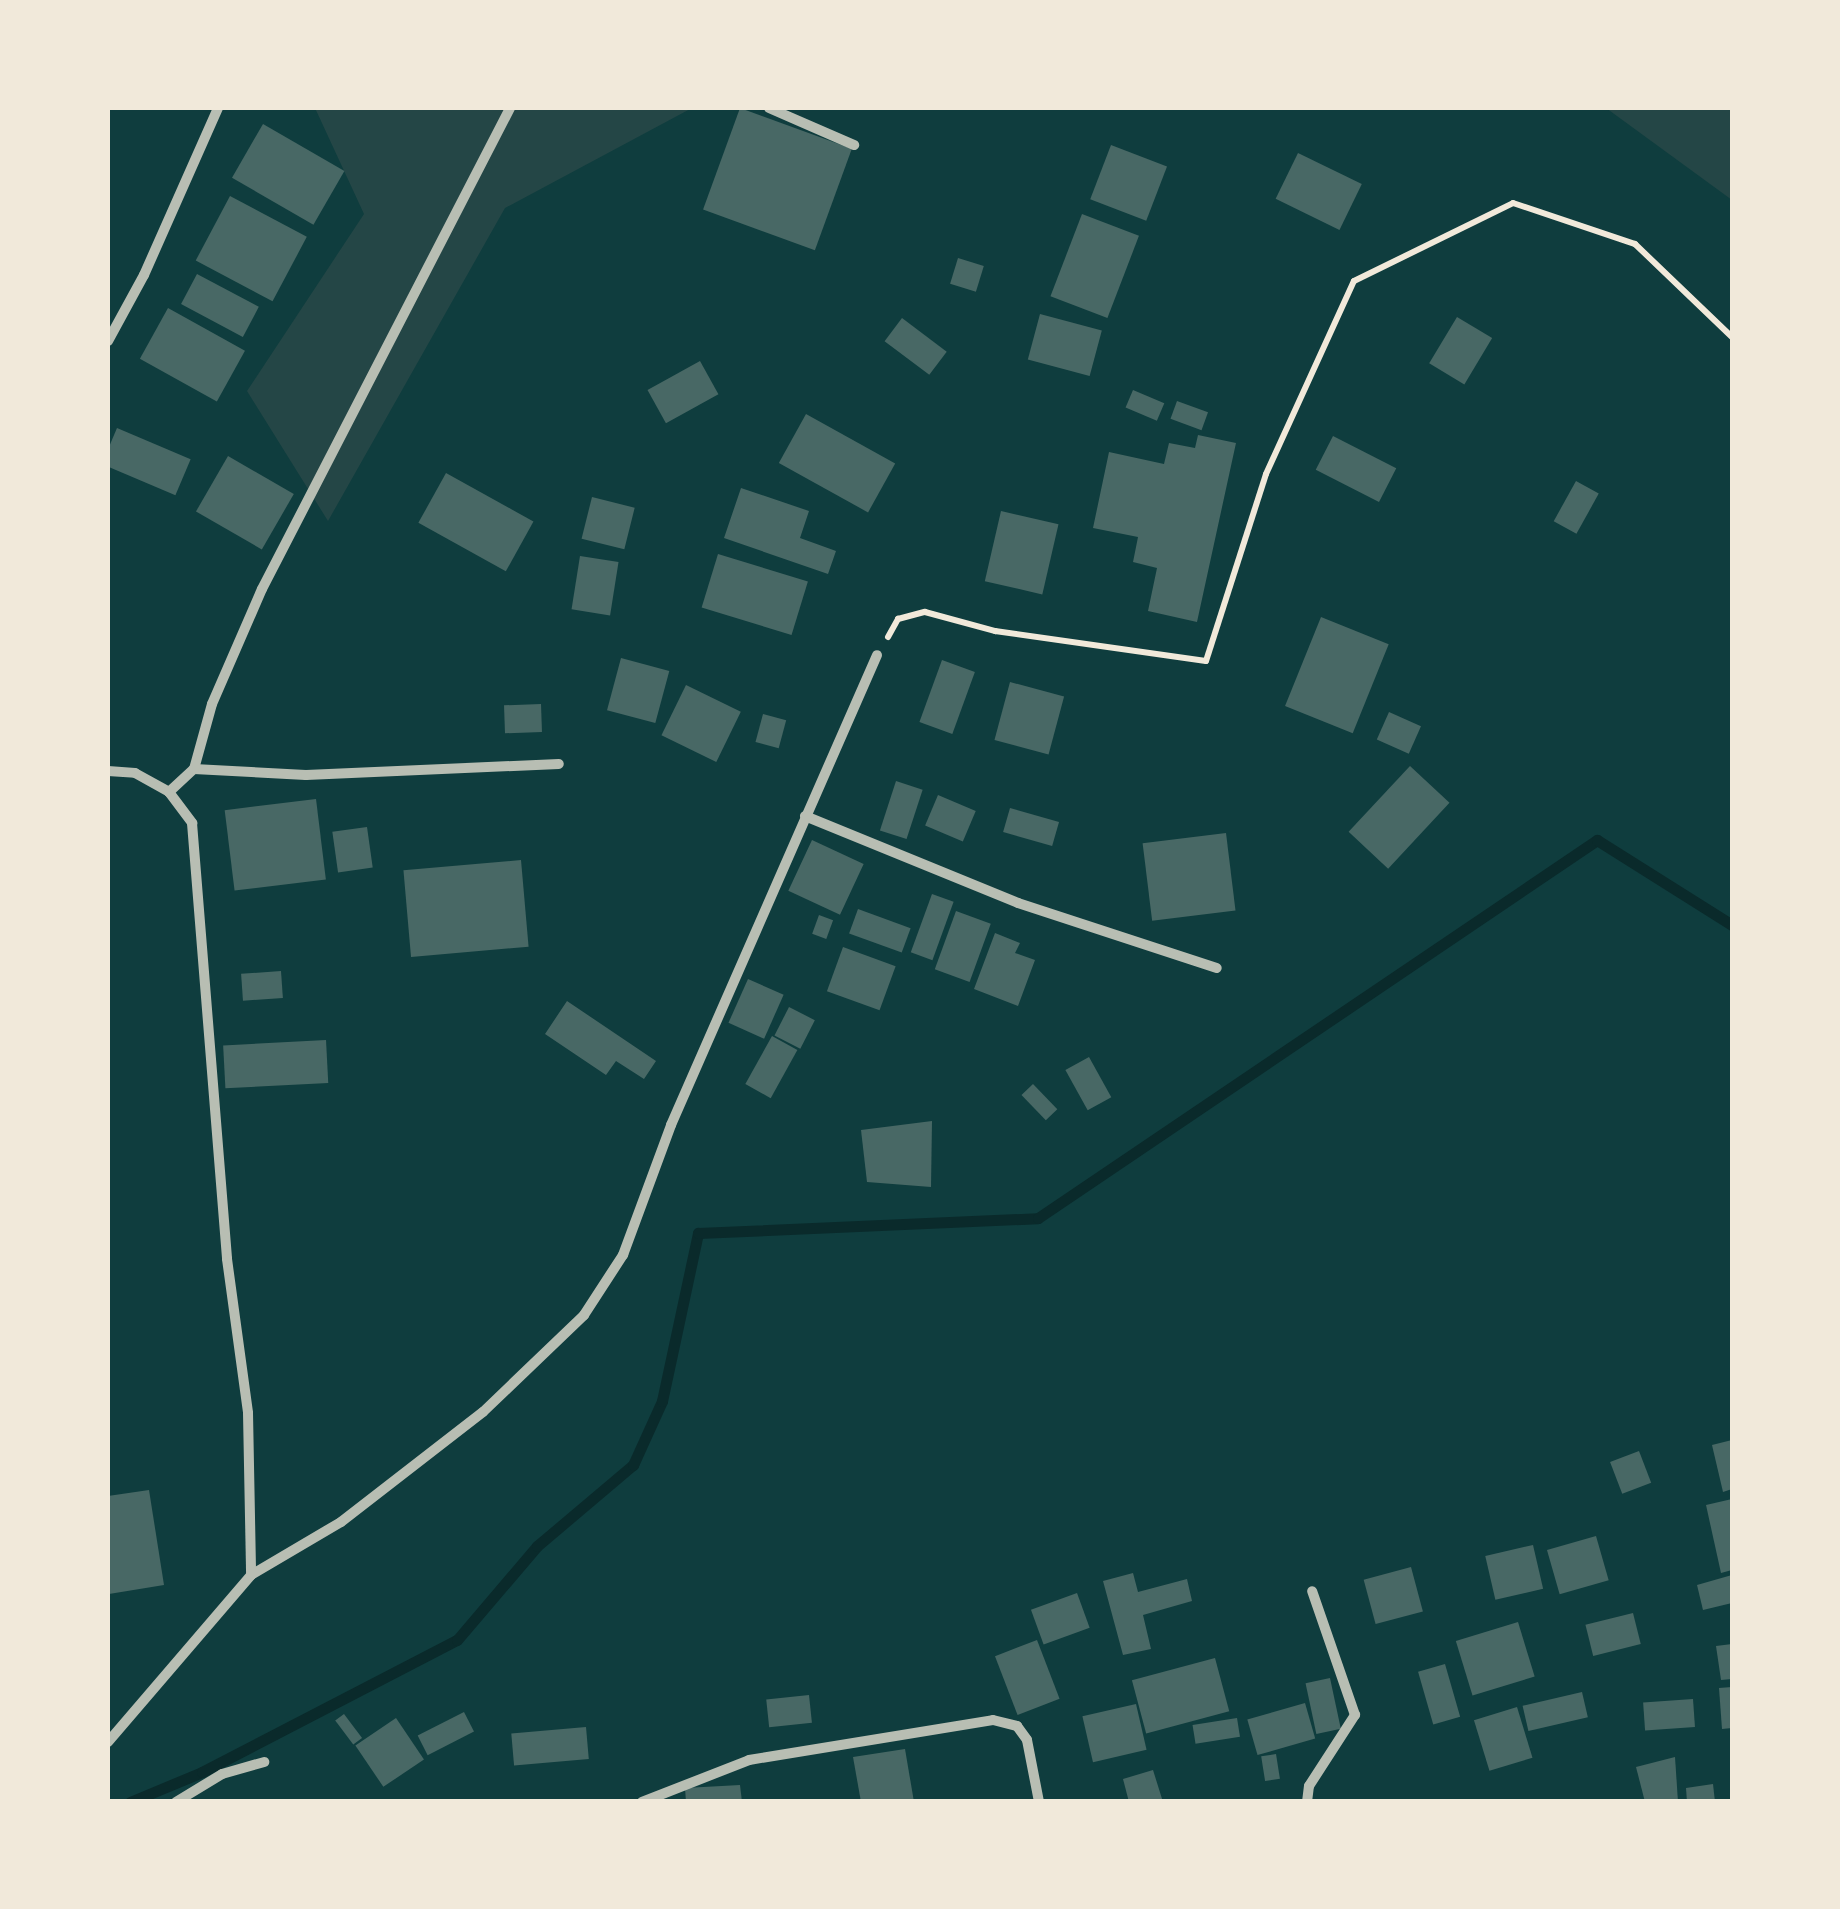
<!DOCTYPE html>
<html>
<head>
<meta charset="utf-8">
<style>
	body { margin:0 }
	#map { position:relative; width:1840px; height:1909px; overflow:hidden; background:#0f3d3e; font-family:Ubuntu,sans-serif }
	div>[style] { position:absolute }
	.green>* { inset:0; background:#244646 }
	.stream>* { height:11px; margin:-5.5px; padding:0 5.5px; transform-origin:5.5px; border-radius:5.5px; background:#0a2a2b }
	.building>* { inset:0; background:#486865; transform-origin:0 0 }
	.path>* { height:6px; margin:-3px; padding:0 3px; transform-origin:3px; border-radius:3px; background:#f1e9da }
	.minor>* { height:10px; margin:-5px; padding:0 5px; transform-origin:5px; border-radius:5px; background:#b8beb3 }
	span { translate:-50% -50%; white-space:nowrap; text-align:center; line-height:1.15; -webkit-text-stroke:8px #f1e9da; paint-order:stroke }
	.frame { position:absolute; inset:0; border:110px solid #f1e9da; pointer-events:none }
</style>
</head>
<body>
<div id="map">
	<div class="green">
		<i style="clip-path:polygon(315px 108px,692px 108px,505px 208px,328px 521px,247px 391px,364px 214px)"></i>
		<i style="clip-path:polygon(1606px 108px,1732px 108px,1732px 200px)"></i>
	</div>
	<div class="stream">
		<i style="left:130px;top:1802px;width:78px;rotate:-22.6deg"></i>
		<i style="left:202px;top:1772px;width:287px;rotate:-27.4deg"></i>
		<i style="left:457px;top:1640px;width:123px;rotate:-49.6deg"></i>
		<i style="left:537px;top:1546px;width:126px;rotate:-40.2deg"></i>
		<i style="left:633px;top:1465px;width:70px;rotate:-65.6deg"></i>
		<i style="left:662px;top:1401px;width:172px;rotate:-77.9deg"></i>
		<i style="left:698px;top:1233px;width:340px;rotate:-2.5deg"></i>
		<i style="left:1038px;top:1218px;width:675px;rotate:-34.07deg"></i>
		<i style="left:1597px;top:840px;width:160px;rotate:32.2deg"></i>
	</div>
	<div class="building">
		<i style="left:740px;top:108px;width:119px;height:108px;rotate:20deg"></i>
		<i style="left:263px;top:124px;width:94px;height:62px;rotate:30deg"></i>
		<i style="left:1111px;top:145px;width:60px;height:58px;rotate:21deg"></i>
		<i style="left:1298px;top:153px;width:71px;height:51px;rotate:26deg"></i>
		<i style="left:230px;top:196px;width:87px;height:73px;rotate:28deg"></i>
		<i style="left:1082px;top:214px;width:61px;height:88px;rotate:21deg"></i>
		<i style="left:958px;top:258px;width:27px;height:27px;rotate:17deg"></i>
		<i style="left:197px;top:274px;width:70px;height:34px;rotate:28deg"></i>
		<i style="left:168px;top:308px;width:88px;height:58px;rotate:29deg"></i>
		<i style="left:1040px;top:314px;width:64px;height:47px;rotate:15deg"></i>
		<i style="left:1457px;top:317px;width:41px;height:54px;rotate:31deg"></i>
		<i style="left:902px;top:318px;width:56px;height:29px;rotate:37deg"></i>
		<i style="left:700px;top:361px;width:38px;height:60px;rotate:61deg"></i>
		<i style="left:1133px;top:390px;width:34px;height:19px;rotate:23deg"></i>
		<i style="left:1177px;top:401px;width:33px;height:19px;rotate:20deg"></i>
		<i style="left:806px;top:414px;width:102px;height:56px;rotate:29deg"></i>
		<i style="left:117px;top:428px;width:80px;height:39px;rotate:23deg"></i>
		<i style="clip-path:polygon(1198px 435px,1236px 443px,1197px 622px,1148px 611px,1157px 568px,1133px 562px,1138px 537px,1093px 528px,1109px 452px,1164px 464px,1169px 443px,1195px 448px)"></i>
		<i style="left:1333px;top:436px;width:71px;height:38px;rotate:27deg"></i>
		<i style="left:228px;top:456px;width:76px;height:64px;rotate:30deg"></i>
		<i style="left:446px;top:473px;width:100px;height:57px;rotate:29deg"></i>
		<i style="left:1576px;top:481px;width:26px;height:46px;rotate:29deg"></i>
		<i style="clip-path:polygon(741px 488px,809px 511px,800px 538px,836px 551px,828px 574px,724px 538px)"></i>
		<i style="left:592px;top:497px;width:44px;height:43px;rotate:14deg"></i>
		<i style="left:1001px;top:511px;width:59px;height:72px;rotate:13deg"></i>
		<i style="left:718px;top:554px;width:94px;height:56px;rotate:17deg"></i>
		<i style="left:580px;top:556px;width:39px;height:54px;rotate:9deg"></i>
		<i style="left:1321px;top:617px;width:73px;height:96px;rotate:22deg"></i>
		<i style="left:621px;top:658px;width:50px;height:54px;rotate:15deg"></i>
		<i style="left:942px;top:660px;width:35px;height:66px;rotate:20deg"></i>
		<i style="left:1010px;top:682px;width:56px;height:60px;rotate:15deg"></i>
		<i style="left:686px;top:685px;width:61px;height:56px;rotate:26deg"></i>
		<i style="left:541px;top:704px;width:28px;height:37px;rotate:88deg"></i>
		<i style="left:1389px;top:712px;width:35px;height:30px;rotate:24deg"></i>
		<i style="left:763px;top:714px;width:24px;height:29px;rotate:15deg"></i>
		<i style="left:1410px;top:766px;width:54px;height:90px;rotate:43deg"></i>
		<i style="left:896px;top:781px;width:28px;height:52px;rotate:18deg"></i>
		<i style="left:938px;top:795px;width:41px;height:33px;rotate:23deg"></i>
		<i style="left:316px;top:799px;width:81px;height:92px;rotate:83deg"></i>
		<i style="left:1010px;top:808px;width:51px;height:25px;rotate:16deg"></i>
		<i style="left:367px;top:827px;width:41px;height:35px;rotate:82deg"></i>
		<i style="left:1226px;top:833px;width:78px;height:84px;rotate:83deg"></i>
		<i style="left:812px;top:840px;width:57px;height:56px;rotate:25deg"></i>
		<i style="left:521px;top:860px;width:87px;height:118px;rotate:85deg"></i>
		<i style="left:932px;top:894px;width:23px;height:62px;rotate:20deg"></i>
		<i style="left:858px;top:909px;width:56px;height:26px;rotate:20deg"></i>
		<i style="left:956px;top:911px;width:37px;height:62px;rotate:20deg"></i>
		<i style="left:819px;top:915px;width:15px;height:20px;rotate:20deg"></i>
		<i style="clip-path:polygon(995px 933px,1020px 943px,1015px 953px,1035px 960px,1018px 1006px,974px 989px)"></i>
		<i style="left:843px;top:947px;width:56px;height:47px;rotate:20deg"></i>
		<i style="left:281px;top:971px;width:27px;height:40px;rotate:86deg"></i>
		<i style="left:748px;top:979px;width:39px;height:48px;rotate:24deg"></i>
		<i style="clip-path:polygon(567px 1001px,656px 1061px,644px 1079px,616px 1061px,606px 1075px,545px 1034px)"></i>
		<i style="left:789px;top:1007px;width:29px;height:32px;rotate:27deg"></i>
		<i style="left:772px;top:1036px;width:29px;height:55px;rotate:29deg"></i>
		<i style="left:326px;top:1040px;width:43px;height:103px;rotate:87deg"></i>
		<i style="left:1089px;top:1057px;width:46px;height:27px;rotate:61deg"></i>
		<i style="left:1033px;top:1084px;width:35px;height:16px;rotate:46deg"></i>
		<i style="clip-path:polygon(932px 1121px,931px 1187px,867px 1182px,861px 1130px)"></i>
		<i style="clip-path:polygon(1732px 1440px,1732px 1489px,1723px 1492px,1712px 1445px)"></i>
		<i style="left:1639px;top:1451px;width:34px;height:31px;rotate:69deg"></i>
		<i style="clip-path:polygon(149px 1490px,164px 1585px,109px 1594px,108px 1496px)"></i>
		<i style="clip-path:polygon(1732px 1499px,1732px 1570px,1721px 1573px,1706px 1505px)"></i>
		<i style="left:1596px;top:1536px;width:46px;height:51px;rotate:74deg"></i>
		<i style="left:1533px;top:1545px;width:45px;height:49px;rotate:77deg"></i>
		<i style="left:1411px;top:1567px;width:46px;height:49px;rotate:75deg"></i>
		<i style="clip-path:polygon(1133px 1573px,1138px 1592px,1187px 1579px,1192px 1601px,1143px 1615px,1151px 1649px,1123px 1655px,1103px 1581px)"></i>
		<i style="clip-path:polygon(1732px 1575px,1732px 1603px,1703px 1610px,1697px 1585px)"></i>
		<i style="left:1077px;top:1593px;width:37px;height:49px;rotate:70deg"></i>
		<i style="left:1633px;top:1613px;width:32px;height:49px;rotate:76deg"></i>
		<i style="left:1518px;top:1622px;width:57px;height:65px;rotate:73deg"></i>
		<i style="left:1037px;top:1640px;width:63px;height:45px;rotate:69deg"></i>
		<i style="clip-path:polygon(1732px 1644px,1732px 1679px,1721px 1680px,1716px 1646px)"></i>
		<i style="left:1215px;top:1658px;width:55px;height:86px;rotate:75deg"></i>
		<i style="left:1445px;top:1664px;width:55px;height:28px;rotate:74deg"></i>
		<i style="left:1330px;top:1678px;width:52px;height:25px;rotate:78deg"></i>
		<i style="clip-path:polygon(1732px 1687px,1732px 1728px,1722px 1729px,1719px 1688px)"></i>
		<i style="left:1582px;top:1692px;width:26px;height:61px;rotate:77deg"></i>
		<i style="left:809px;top:1695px;width:28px;height:43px;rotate:84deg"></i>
		<i style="left:1693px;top:1699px;width:28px;height:50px;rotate:86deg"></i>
		<i style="left:1305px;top:1703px;width:37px;height:60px;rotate:74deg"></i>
		<i style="left:1136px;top:1704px;width:47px;height:55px;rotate:77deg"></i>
		<i style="left:1517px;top:1707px;width:53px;height:45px;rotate:73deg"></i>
		<i style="left:464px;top:1712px;width:22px;height:52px;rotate:63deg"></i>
		<i style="left:344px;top:1714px;width:30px;height:11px;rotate:53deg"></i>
		<i style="left:396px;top:1718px;width:50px;height:49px;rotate:56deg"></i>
		<i style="left:1237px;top:1718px;width:19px;height:45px;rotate:81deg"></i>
		<i style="left:586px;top:1727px;width:32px;height:75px;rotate:85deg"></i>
		<i style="clip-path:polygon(905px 1749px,914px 1802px,861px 1802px,853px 1757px)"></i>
		<i style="left:1276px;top:1754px;width:25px;height:15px;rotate:81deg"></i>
		<i style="clip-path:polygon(1675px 1757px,1678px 1802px,1645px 1802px,1636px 1767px)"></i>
		<i style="clip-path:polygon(1153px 1770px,1163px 1802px,1129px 1802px,1123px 1779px)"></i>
		<i style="clip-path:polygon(1713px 1784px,1715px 1802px,1687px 1802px,1686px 1788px)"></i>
		<i style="clip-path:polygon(740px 1785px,742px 1802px,686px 1802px,685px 1788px)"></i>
	</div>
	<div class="path">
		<i style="left:888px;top:637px;width:21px;rotate:-61deg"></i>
		<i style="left:898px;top:619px;width:28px;rotate:-15deg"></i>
		<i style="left:925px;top:612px;width:73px;rotate:15.2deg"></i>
		<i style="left:995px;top:631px;width:213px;rotate:8.1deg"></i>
		<i style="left:1206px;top:661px;width:196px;rotate:-72.2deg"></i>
		<i style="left:1266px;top:474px;width:212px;rotate:-65.5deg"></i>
		<i style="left:1354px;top:281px;width:177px;rotate:-26.1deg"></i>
		<i style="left:1513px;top:203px;width:129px;rotate:18.6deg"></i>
		<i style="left:1635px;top:244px;width:134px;rotate:43.8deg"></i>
	</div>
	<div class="minor">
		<i style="left:769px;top:108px;width:93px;rotate:23.5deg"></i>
		<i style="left:108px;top:341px;width:75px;rotate:-61.4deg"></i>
		<i style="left:144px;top:275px;width:183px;rotate:-66.1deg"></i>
		<i style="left:194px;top:769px;width:112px;rotate:3.1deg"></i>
		<i style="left:306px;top:775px;width:253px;rotate:-2.5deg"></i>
		<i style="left:108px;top:771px;width:27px;rotate:4deg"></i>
		<i style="left:135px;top:773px;width:39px;rotate:29deg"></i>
		<i style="left:169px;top:792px;width:39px;rotate:53deg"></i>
		<i style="left:192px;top:823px;width:437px;rotate:85.4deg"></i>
		<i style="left:227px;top:1259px;width:155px;rotate:82.2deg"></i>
		<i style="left:248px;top:1413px;width:162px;rotate:88.9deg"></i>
		<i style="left:169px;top:792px;width:34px;rotate:-43deg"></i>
		<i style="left:194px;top:769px;width:67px;rotate:-74.5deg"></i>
		<i style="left:212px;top:704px;width:125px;rotate:-66.5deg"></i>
		<i style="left:262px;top:589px;width:541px;rotate:-62.72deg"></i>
		<i style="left:805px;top:816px;width:230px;rotate:22.2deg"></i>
		<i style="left:1018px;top:903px;width:209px;rotate:18.1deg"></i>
		<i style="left:108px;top:1742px;width:220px;rotate:-49.4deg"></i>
		<i style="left:251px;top:1575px;width:104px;rotate:-30.5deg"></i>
		<i style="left:341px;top:1522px;width:180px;rotate:-37.8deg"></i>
		<i style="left:483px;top:1412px;width:140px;rotate:-43.8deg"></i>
		<i style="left:584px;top:1315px;width:72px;rotate:-57deg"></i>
		<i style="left:623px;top:1255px;width:139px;rotate:-69.7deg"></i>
		<i style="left:671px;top:1125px;width:513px;rotate:-66.33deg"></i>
		<i style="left:176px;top:1802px;width:54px;rotate:-31.3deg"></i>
		<i style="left:222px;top:1774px;width:44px;rotate:-15.9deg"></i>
		<i style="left:642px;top:1802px;width:115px;rotate:-21.4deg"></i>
		<i style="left:749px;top:1760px;width:247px;rotate:-9.3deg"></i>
		<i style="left:993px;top:1720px;width:25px;rotate:14deg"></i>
		<i style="left:1017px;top:1726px;width:17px;rotate:54deg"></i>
		<i style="left:1027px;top:1740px;width:63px;rotate:79deg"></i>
		<i style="left:1307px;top:1802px;width:16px;rotate:-83deg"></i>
		<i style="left:1309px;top:1786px;width:85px;rotate:-57.1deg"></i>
		<i style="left:1355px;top:1715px;width:131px;rotate:-109.1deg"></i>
	</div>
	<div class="frame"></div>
</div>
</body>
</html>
